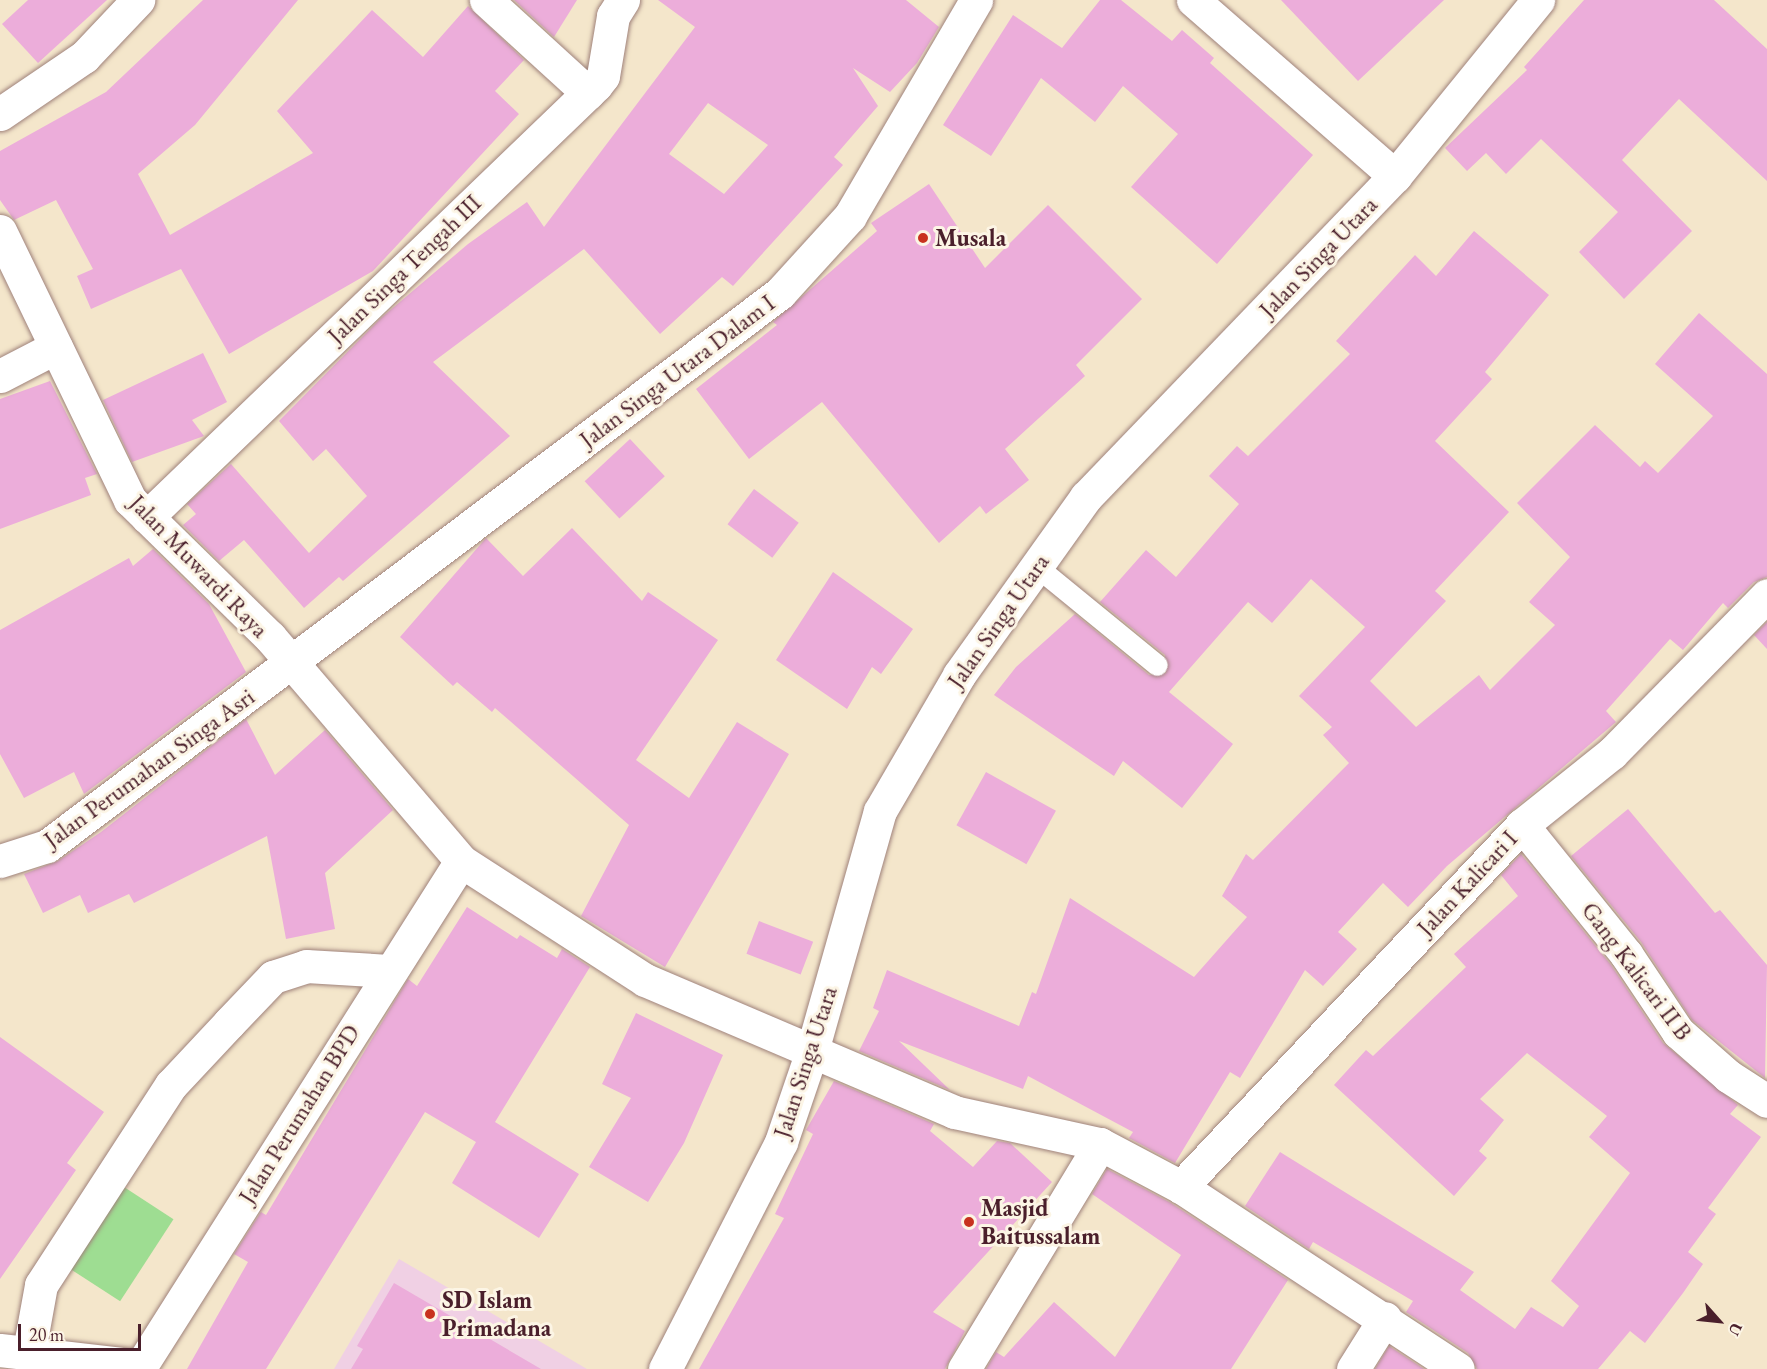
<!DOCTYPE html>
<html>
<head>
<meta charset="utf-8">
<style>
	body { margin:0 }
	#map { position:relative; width:1767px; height:1369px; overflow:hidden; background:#f4e6cb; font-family:"EB Garamond",serif }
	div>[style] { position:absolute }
	.built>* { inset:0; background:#f0d0e4 }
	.green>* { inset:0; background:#9edd92; transform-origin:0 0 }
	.building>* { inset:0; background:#ecadda; transform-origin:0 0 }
	.roads { filter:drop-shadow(0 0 2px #9f827b) drop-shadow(0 0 2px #9f827b) }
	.lane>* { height:21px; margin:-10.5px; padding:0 10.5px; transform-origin:10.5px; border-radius:10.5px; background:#fff }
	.street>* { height:33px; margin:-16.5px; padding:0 16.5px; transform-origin:16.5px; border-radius:16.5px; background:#fff }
	.dots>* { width:16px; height:16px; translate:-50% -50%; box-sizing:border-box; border:3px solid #fcf5e5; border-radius:50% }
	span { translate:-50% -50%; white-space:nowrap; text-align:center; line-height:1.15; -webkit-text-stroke:6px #fcf5e5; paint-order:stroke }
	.poi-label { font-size:24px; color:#4a1f2b; font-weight:700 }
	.left { translate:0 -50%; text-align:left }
	.street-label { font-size:24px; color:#4a1f2b }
	.north { position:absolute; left:1689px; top:1291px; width:60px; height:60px; -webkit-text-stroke:4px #fcf5e5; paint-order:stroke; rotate:117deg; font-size:16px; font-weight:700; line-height:24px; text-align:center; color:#4a1f2b }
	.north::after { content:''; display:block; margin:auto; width:21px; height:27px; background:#4a1f2b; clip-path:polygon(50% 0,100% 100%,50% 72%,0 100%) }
	.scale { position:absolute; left:18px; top:1324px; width:123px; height:27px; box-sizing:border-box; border:3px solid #4a1f2b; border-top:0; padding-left:8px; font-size:18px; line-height:21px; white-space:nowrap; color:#4a1f2b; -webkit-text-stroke:4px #fcf5e5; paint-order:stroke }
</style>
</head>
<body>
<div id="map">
	<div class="built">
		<i style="clip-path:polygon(399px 1259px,587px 1369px,334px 1369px)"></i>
	</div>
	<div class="green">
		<i style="left:124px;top:1187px;width:59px;height:98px;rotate:33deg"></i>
	</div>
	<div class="building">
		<i style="clip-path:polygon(28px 0,107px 0,38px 63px,2px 24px)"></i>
		<i style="clip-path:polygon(203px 0,298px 0,195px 125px,138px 174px,170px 235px,313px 153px,277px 111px,372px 10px,423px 57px,468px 6px,524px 60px,495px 91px,519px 114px,373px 271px,229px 354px,181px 269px,91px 309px,77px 276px,93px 269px,56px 200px,14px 220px,0 200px,0 151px,106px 92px)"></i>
		<i style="clip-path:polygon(514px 0,577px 0,554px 37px)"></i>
		<i style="clip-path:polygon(evenodd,658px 0,906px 0,939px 27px,917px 63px,890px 92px,853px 68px,878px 106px,834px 157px,843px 165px,733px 286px,722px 277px,660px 334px,584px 249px,433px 362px,510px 436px,343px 581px,339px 577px,304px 608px,244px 540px,219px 561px,183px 525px,196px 514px,187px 504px,231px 464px,309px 553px,367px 496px,326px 449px,313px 461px,279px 421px,381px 318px,468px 244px,527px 202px,544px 227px,695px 27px,658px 0,708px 103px,768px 145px,724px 194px,669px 154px,708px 103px)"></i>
		<i style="clip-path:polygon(1100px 0,1121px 0,1172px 41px,1182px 30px,1214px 58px,1210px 63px,1313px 155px,1217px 264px,1131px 187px,1178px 134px,1123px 86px,1095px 122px,1041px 78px,991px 156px,943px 125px,1013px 15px,1062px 48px)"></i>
		<i style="clip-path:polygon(1281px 0,1444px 0,1358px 81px)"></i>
		<i style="clip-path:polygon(1584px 0,1714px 0,1767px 49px,1767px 181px,1679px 99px,1622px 160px,1692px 231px,1624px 299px,1579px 252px,1618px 212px,1541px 139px,1506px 174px,1486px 153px,1467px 171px,1445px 148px,1527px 70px,1524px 67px)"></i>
		<i style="clip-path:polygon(929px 184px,985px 268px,1048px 205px,1142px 299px,1076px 365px,1085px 376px,1005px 449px,1029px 480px,986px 514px,980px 506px,939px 543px,822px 402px,749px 459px,696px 389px,777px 325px,773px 322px,877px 231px,871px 223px)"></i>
		<i style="clip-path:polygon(1474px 231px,1549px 295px,1485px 372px,1492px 379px,1435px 441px,1509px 512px,1435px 591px,1446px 601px,1370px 681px,1416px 727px,1479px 675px,1490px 690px,1555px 625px,1529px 602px,1570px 557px,1517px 503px,1595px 425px,1640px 467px,1645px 461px,1658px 473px,1713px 416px,1655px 364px,1699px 313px,1767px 374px,1767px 577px,1754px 582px,1728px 608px,1723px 603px,1683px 650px,1670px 639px,1606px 711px,1616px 722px,1447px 866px,1408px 907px,1383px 883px,1338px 932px,1357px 949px,1323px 986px,1305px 970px,1240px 1078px,1230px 1072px,1175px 1163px,1129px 1138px,1133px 1132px,1028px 1076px,1023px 1089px,899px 1041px,950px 1090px,859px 1051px,879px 1011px,873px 1008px,887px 970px,1019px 1026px,1032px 992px,1036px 994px,1070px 898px,1194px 977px,1247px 917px,1222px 896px,1246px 854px,1253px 860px,1349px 763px,1323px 735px,1332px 727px,1299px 696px,1365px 627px,1311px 579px,1272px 623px,1248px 602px,1169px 692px,1233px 744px,1182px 808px,1123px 761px,1114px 776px,994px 695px,1016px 667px,1075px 614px,1149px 675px,1166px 673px,1165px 655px,1100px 602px,1146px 550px,1176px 577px,1239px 504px,1209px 476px,1237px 446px,1248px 456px,1350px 354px,1336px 341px,1415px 255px,1436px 276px)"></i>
		<i style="clip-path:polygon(203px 353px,227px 402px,192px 420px,204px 436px,132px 462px,103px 400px)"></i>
		<i style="clip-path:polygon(50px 381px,97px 474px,85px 478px,91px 495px,0 529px,0 399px)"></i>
		<i style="left:630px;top:439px;width:51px;height:62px;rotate:47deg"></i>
		<i style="left:754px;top:489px;width:56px;height:44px;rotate:37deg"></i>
		<i style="clip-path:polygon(572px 528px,642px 601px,648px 592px,718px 640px,636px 760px,689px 798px,737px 722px,789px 754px,665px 967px,581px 916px,629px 825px,495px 708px,492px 712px,457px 682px,453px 686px,400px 637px,486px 538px,523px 576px)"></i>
		<i style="clip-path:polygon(153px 549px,209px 604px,246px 672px,84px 794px,74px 772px,24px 798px,0 754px,0 630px,129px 558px,133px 566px)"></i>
		<i style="clip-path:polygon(833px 572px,913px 629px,881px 674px,872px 667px,847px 709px,776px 660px)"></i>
		<i style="clip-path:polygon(1767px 622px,1767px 649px,1754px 635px)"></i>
		<i style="clip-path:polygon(246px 719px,275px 775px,325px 730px,393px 810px,325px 873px,335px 929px,286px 939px,267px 836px,134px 903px,129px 894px,88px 913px,80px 895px,43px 913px,24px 874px,58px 861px,101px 832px)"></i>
		<i style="left:986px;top:772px;width:80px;height:61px;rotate:29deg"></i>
		<i style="clip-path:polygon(1628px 809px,1715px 913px,1720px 910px,1767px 965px,1765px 1078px,1692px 1020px,1641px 942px,1571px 856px)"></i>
		<i style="clip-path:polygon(1521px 854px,1611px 965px,1663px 1043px,1738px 1105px,1730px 1114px,1761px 1137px,1708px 1208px,1716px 1214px,1688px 1252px,1703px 1264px,1683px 1293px,1645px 1343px,1630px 1331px,1598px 1369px,1477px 1369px,1468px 1353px,1406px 1312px,1413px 1301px,1313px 1242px,1309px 1249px,1245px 1206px,1280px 1152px,1474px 1272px,1460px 1290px,1515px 1329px,1531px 1307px,1563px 1327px,1579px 1306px,1551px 1281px,1630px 1173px,1589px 1137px,1607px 1116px,1527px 1053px,1480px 1099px,1504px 1120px,1479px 1151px,1487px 1158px,1454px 1196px,1334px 1085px,1366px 1050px,1373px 1056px,1466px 967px,1454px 954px,1518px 896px,1501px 875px)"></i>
		<i style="clip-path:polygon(467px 907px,517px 939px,520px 935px,557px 958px,562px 949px,590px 967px,495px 1122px,579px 1174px,539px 1238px,452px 1183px,476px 1142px,425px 1112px,266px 1369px,187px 1369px,248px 1262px,234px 1254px,261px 1212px,266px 1215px,408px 979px,417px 986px)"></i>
		<i style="left:759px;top:921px;width:58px;height:35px;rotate:21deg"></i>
		<i style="clip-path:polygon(636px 1013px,723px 1055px,684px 1143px,648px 1202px,589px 1167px,631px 1098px,602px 1084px)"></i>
		<i style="clip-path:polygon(0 1037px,104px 1112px,67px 1163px,76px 1170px,0 1279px)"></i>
		<i style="clip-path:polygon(834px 1081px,934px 1124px,930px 1131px,973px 1167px,997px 1141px,1010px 1143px,1052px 1182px,933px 1312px,965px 1331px,945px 1369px,699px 1369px,784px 1218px,775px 1214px,813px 1134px,806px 1130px)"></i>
		<i style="clip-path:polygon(1107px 1169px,1171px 1203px,1288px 1280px,1231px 1369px,986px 1369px,996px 1352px,1004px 1357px,1054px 1302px,1115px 1357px,1181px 1255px,1092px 1194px)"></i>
		<i style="clip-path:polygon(394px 1283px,541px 1369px,351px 1369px,363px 1349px,357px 1346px)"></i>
		<i style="clip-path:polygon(1389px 1346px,1424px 1369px,1375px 1369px)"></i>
	</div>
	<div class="roads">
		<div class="lane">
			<i style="left:1036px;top:566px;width:156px;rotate:39.3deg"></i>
		</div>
		<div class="street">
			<i style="left:486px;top:0;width:138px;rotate:42.4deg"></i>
			<i style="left:1193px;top:0;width:268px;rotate:41.1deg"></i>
			<i style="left:0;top:114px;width:102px;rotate:-34.2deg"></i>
			<i style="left:84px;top:57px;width:79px;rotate:-46.5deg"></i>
			<i style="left:0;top:231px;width:299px;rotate:64.2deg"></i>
			<i style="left:130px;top:500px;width:196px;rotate:44.4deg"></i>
			<i style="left:270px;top:637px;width:294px;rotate:49.5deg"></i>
			<i style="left:461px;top:861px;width:219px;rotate:32.9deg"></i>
			<i style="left:645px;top:980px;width:336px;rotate:23.1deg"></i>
			<i style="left:954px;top:1112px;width:149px;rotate:12.4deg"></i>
			<i style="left:1100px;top:1144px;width:92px;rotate:28deg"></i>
			<i style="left:1181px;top:1187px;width:331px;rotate:33.3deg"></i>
			<i style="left:0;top:376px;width:63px;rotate:-27.4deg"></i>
			<i style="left:147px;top:517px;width:623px;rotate:-43.89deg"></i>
			<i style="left:596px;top:85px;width:11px;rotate:-52deg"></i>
			<i style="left:603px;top:76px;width:61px;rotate:-80.5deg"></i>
			<i style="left:613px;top:16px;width:19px;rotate:-58deg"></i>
			<i style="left:1522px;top:825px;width:166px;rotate:51.1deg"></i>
			<i style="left:1626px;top:954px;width:94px;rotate:56.3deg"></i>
			<i style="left:1678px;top:1032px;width:67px;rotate:41.3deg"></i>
			<i style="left:1728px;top:1076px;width:46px;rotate:32.7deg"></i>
			<i style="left:0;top:861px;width:49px;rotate:-17.7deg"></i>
			<i style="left:47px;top:846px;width:918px;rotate:-37.03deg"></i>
			<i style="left:780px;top:293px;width:104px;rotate:-47.7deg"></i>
			<i style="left:850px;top:216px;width:250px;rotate:-59.7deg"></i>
			<i style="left:1181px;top:1187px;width:497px;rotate:-46.7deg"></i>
			<i style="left:1522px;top:825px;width:115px;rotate:-38.7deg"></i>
			<i style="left:1612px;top:753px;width:221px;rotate:-45.5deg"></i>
			<i style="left:0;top:1350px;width:142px;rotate:6.5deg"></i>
			<i style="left:29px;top:1351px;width:67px;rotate:-79.7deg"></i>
			<i style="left:41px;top:1285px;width:239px;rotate:-57deg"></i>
			<i style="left:171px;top:1085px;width:85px;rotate:-46.9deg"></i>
			<i style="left:229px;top:1023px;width:64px;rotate:-46.3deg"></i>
			<i style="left:273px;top:977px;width:35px;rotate:-18deg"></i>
			<i style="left:306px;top:966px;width:83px;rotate:3.4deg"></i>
			<i style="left:139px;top:1369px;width:601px;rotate:-57.63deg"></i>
			<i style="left:665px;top:1369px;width:255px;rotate:-62.9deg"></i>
			<i style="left:781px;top:1142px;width:96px;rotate:-71.2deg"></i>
			<i style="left:812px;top:1051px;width:249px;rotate:-74.2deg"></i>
			<i style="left:880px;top:811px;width:157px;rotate:-59.8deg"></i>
			<i style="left:959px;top:675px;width:219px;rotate:-54.5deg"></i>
			<i style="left:1086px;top:497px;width:446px;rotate:-46.1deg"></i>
			<i style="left:1395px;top:176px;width:227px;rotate:-50.9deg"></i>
			<i style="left:964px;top:1369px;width:263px;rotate:-58.8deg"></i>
			<i style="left:1353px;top:1369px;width:60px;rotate:-57.9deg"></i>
		</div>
	</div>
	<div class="dots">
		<i style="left:923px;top:238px;background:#c8321e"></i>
		<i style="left:969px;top:1222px;background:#c8321e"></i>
		<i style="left:430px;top:1314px;background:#c8321e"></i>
	</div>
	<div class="poi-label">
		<span class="left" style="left:935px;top:238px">Musala</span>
		<span class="left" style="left:981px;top:1222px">Masjid<br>Baitussalam</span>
		<span class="left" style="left:442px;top:1314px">SD Islam<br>Primadana</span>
	</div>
	<div class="street-label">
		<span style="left:1318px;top:257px;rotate:-46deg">Jalan Singa Utara</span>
		<span style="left:404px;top:269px;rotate:-44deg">Jalan Singa Tengah III</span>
		<span style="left:677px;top:371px;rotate:-37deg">Jalan Singa Utara Dalam I</span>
		<span style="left:199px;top:566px;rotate:46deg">Jalan Muwardi Raya</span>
		<span style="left:998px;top:621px;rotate:-55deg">Jalan Singa Utara</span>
		<span style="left:149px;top:768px;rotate:-36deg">Jalan Perumahan Singa Asri</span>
		<span style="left:1467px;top:883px;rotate:-47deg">Jalan Kalicari I</span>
		<span style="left:1637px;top:971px;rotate:53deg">Gang Kalicari II B</span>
		<span style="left:805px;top:1062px;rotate:-72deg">Jalan Singa Utara</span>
		<span style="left:299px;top:1114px;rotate:-58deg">Jalan Perumahan BPD</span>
	</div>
	<div class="north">U</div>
	<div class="scale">20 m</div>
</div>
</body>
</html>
